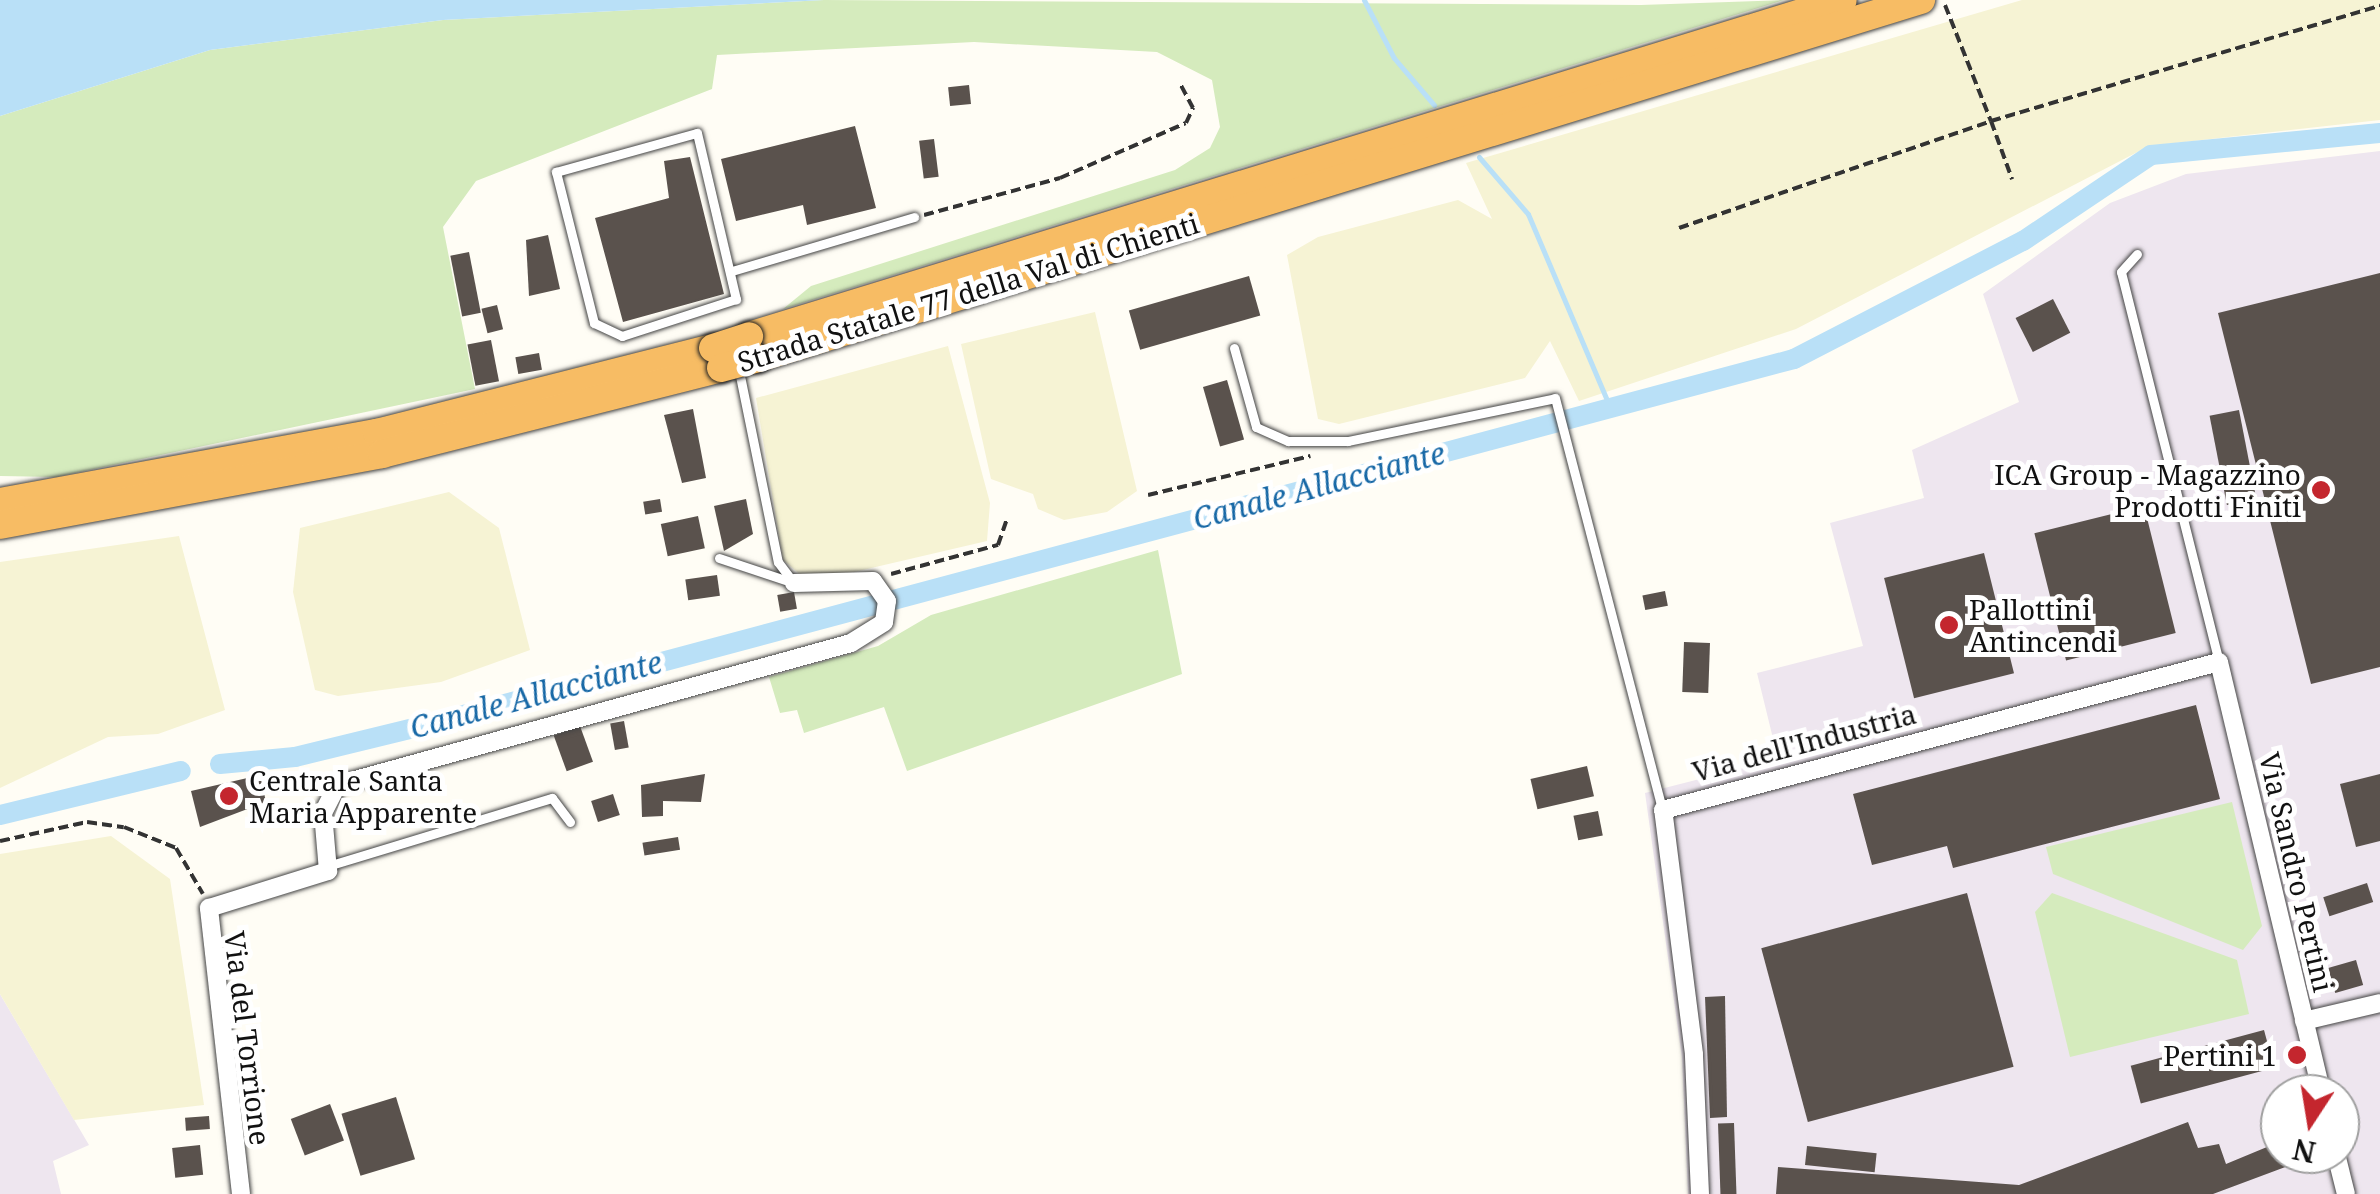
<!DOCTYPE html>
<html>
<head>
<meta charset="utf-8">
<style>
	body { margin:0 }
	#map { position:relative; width:2380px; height:1194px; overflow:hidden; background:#fffdf5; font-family:"Noto Serif",serif }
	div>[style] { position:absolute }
	.industrial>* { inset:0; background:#eee6ef }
	.farmland>* { inset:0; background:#f6f3d4 }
	.green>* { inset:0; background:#d5ebbd }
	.water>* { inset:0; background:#b9e0f7 }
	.stream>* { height:5px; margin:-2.5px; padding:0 2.5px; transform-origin:2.5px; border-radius:2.5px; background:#b9e0f7 }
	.canal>* { height:20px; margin:-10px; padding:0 10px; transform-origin:10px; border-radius:10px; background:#b9e0f7 }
	.building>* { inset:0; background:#5a524d; transform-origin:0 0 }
	.path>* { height:4px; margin-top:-2px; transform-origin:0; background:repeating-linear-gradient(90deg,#333 0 10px,transparent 0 15px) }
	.roads { filter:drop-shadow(0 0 2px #444) drop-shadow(0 0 2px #444) }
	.service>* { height:9px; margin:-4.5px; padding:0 4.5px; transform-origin:4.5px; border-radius:4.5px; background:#fff }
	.minor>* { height:18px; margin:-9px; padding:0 9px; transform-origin:9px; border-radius:9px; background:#fff }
	.trunk>* { height:28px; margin:-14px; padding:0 14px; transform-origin:14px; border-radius:14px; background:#f7bc64 }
	.bridges { filter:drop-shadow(0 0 2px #222) drop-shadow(0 0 2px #222) }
	.trunk-bridge>* { height:28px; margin:-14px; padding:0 14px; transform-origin:14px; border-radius:14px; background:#f7bc64 }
	.dots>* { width:28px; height:28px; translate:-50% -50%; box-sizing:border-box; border:5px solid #fff; border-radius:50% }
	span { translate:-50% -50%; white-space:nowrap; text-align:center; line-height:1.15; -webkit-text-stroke:10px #fff; paint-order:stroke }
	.street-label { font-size:28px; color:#111 }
	.poi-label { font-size:28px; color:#111 }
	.right { translate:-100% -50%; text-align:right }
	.left { translate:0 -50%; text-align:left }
	.water-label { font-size:30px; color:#1768a6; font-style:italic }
	.north { position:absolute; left:2260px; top:1074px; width:100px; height:100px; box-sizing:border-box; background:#fff; border:2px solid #a0a0a0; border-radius:50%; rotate:192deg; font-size:28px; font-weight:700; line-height:40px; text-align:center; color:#111 }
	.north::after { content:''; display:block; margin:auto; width:35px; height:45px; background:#c4262e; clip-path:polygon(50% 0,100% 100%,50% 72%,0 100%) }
</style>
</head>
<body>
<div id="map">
	<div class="industrial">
		<i style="clip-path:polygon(evenodd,2380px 151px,2380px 1194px,1688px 1194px,1682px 1058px,1645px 793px,1778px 759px,1757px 673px,1863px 646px,1830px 523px,1924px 498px,1912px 450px,2019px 402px,1983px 294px,2110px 203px,2186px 174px,2380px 151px,2280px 1094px,2340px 1094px,2340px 1154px,2280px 1154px,2280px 1094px)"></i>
		<i style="clip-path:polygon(0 994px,89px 1145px,53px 1161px,61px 1194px,0 1194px)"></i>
	</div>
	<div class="farmland">
		<i style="clip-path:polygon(2022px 0,2380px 0,2380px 120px,2149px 146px,1796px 329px,1579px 401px,1550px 341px,1525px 378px,1339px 424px,1318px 419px,1287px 255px,1318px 237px,1458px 200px,1492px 219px,1466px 163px)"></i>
		<i style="clip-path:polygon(1095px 312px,1137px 491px,1107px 512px,1064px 520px,1038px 509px,1033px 494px,991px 479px,961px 344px)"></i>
		<i style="clip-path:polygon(948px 346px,990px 503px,987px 541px,837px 576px,802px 576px,783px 560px,756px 398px)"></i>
		<i style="clip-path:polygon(449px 492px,499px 528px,530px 650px,441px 682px,338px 696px,315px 690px,293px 592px,300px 528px)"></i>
		<i style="clip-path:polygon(179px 536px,225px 710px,158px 734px,108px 737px,0 788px,0 562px)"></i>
		<i style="clip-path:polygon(111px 836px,170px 879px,204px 1105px,74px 1120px,0 994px,0 854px)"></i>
	</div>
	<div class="green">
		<i style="clip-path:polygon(824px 0,1641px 5px,1784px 0,783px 309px,811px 286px,1175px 170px,1210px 148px,1220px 127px,1212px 80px,1157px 52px,974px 42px,717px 55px,712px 89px,476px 181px,443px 227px,475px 389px,56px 477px,0 476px,0 116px,210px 50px,443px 20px)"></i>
		<i style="clip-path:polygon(1158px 550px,1182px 674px,907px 771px,884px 707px,804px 733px,797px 710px,780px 713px,769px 677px,878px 646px,931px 615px)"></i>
		<i style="clip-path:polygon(2232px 802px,2262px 926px,2243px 950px,2053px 874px,2046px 847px)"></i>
		<i style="clip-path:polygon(2052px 893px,2237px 960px,2249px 1014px,2070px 1057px,2035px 912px)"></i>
	</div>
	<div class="water">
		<i style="clip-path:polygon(0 0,824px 0,443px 20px,210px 50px,0 116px)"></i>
	</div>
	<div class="stream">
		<i style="left:1364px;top:0;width:65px;rotate:62.7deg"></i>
		<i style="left:1394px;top:58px;width:62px;rotate:49.6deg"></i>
		<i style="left:1479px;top:157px;width:75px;rotate:49.3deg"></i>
		<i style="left:1528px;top:214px;width:215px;rotate:67deg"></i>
	</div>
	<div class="canal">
		<i style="left:220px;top:764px;width:75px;rotate:-5.3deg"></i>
		<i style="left:295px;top:757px;width:135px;rotate:-13.7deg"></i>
		<i style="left:426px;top:725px;width:1416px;rotate:-14.98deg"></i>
		<i style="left:1794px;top:359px;width:258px;rotate:-27.3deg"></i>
		<i style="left:2023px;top:241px;width:154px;rotate:-33.9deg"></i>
		<i style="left:2151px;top:155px;width:230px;rotate:-5.5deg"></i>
		<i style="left:0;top:815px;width:186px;rotate:-13.7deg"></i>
	</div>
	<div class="building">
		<i style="left:969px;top:85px;width:19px;height:21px;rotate:84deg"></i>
		<i style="clip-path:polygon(855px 126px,876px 208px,807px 225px,803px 205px,736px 221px,721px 159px)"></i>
		<i style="left:934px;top:139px;width:38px;height:15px;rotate:83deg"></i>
		<i style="clip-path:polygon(690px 157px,724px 294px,623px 322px,595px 218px,669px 198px,664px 161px)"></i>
		<i style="clip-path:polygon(548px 235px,560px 289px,529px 296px,526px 240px)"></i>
		<i style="left:469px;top:252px;width:62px;height:19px;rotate:79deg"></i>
		<i style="clip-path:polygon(2380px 273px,2380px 667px,2311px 684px,2218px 313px)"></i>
		<i style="left:1249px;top:276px;width:41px;height:125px;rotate:74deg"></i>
		<i style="left:2053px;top:299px;width:38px;height:42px;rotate:63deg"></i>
		<i style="left:497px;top:305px;width:25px;height:16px;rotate:76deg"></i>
		<i style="left:491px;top:340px;width:42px;height:24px;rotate:79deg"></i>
		<i style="left:539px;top:353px;width:17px;height:24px;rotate:80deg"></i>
		<i style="left:1227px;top:380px;width:62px;height:25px;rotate:74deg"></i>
		<i style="clip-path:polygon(693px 409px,706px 478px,682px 483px,664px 415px)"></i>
		<i style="left:2239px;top:410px;width:91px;height:30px;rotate:79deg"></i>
		<i style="left:660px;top:499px;width:13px;height:17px;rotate:81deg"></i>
		<i style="clip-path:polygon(746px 499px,753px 534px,724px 551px,714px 506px)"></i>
		<i style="left:2144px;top:506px;width:131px;height:113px;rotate:76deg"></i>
		<i style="left:698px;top:516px;width:33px;height:38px;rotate:78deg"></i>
		<i style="left:1984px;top:553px;width:124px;height:103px;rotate:76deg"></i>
		<i style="left:717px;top:575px;width:21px;height:32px;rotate:82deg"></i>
		<i style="left:1665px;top:591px;width:15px;height:23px;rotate:79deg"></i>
		<i style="left:794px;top:592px;width:17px;height:17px;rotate:80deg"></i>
		<i style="left:1684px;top:642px;width:26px;height:50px;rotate:2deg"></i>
		<i style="clip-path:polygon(2196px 705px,2220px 799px,1953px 868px,1947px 846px,1872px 865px,1853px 794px)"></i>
		<i style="left:624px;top:721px;width:27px;height:14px;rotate:80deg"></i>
		<i style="left:580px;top:726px;width:38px;height:28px;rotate:70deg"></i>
		<i style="left:1587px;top:766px;width:31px;height:58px;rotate:77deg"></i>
		<i style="clip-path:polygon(705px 774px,701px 802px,663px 801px,663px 816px,642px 817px,641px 785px)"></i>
		<i style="clip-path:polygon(2380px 774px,2380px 841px,2356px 847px,2340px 784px)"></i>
		<i style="clip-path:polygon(260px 775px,266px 802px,200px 827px,191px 791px)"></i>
		<i style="left:613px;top:794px;width:22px;height:23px;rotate:72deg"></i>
		<i style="left:1598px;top:811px;width:25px;height:25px;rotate:79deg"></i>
		<i style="left:678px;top:837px;width:13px;height:36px;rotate:81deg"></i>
		<i style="left:2367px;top:883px;width:20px;height:46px;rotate:72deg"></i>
		<i style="left:1967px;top:893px;width:180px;height:213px;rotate:75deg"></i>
		<i style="left:2356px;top:960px;width:26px;height:29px;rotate:74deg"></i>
		<i style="clip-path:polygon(1725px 996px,1727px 1117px,1710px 1118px,1705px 997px)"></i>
		<i style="left:2264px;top:1030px;width:39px;height:138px;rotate:75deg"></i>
		<i style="left:396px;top:1097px;width:65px;height:57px;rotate:73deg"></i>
		<i style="left:330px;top:1104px;width:39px;height:42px;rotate:69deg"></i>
		<i style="left:209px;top:1116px;width:13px;height:24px;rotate:86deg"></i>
		<i style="clip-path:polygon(2188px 1122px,2198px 1148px,2219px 1144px,2226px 1164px,2279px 1142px,2288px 1166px,2213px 1194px,1776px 1194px,1778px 1167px,2019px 1185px)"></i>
		<i style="left:1734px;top:1123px;width:71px;height:16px;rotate:88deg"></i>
		<i style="left:200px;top:1145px;width:30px;height:28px;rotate:84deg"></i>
		<i style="left:1807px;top:1146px;width:70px;height:19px;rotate:6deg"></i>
	</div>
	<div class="path">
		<i style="left:1945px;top:5px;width:125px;rotate:68.4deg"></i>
		<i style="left:1991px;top:121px;width:406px;rotate:-16.5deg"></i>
		<i style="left:924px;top:215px;width:141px;rotate:-15.2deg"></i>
		<i style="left:1060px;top:178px;width:137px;rotate:-23.6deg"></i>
		<i style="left:1186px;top:123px;width:17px;rotate:-65deg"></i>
		<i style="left:1193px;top:108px;width:27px;rotate:-118deg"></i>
		<i style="left:1679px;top:228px;width:330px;rotate:-18.9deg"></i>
		<i style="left:1991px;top:121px;width:62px;rotate:70.1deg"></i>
		<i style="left:1148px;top:495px;width:167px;rotate:-13.5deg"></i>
		<i style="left:891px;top:574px;width:111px;rotate:-15.2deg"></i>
		<i style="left:998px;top:545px;width:28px;rotate:-71deg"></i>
		<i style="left:0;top:841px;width:89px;rotate:-12.3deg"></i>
		<i style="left:87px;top:822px;width:37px;rotate:8deg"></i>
		<i style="left:124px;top:827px;width:56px;rotate:22deg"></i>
		<i style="left:176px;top:848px;width:53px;rotate:59.6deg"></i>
	</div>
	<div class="roads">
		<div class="service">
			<i style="left:697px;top:133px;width:171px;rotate:76.8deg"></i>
			<i style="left:736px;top:299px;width:120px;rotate:162deg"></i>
			<i style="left:622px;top:336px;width:31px;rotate:-155deg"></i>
			<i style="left:594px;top:323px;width:156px;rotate:-104.1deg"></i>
			<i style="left:556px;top:172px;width:146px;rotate:-15.5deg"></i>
			<i style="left:2137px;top:254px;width:24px;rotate:132deg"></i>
			<i style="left:2121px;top:272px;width:402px;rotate:75.9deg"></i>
			<i style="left:732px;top:271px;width:190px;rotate:-16.5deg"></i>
			<i style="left:1234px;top:348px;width:82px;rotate:74.4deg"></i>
			<i style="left:1256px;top:427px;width:35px;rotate:24deg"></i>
			<i style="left:1288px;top:441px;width:60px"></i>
			<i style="left:1348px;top:441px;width:211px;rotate:-11.7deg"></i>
			<i style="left:1555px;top:398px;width:425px;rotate:75.4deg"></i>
			<i style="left:738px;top:366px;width:200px;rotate:78.5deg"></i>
			<i style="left:778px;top:562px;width:26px;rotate:53deg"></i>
			<i style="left:719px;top:558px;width:76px;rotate:18.4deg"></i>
			<i style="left:331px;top:865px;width:231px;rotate:-16.9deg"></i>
			<i style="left:552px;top:798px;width:30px;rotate:53deg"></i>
		</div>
		<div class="minor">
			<i style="left:2304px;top:1021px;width:78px;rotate:-13.3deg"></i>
			<i style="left:2336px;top:1154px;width:41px;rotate:76deg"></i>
			<i style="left:241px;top:1194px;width:288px;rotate:-96.4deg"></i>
			<i style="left:209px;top:908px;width:125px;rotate:-17.3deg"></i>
			<i style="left:328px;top:871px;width:58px;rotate:-94.9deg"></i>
			<i style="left:323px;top:813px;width:31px;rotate:-63deg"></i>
			<i style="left:337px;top:785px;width:533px;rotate:-15.44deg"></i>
			<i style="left:851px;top:643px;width:39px;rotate:-32deg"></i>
			<i style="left:884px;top:622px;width:21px;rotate:-82deg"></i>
			<i style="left:887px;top:601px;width:24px;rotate:-125deg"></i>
			<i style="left:873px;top:581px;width:79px;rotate:178.5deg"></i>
			<i style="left:1700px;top:1194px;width:140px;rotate:-92.5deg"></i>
			<i style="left:1694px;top:1054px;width:246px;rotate:-97.2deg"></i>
			<i style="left:1663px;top:810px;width:575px;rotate:-14.91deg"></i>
			<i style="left:2219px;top:662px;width:444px;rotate:76.6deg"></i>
		</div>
		<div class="trunk">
			<i style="left:749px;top:336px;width:1144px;rotate:-17.07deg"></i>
			<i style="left:758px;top:358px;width:1217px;rotate:-17.11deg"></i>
			<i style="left:0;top:502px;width:383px;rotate:-10.4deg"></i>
			<i style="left:377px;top:433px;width:347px;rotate:-14.2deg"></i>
			<i style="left:0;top:525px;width:389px;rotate:-10.5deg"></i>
			<i style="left:382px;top:454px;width:350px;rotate:-14.2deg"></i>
		</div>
	</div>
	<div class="bridges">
		<div class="trunk-bridge">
			<i style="left:713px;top:348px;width:38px;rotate:-18deg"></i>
			<i style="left:721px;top:368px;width:38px;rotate:-15deg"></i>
		</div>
	</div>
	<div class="dots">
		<i style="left:2321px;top:490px;background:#c4262e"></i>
		<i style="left:1949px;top:625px;background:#c4262e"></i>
		<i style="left:229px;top:796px;background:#c4262e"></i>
		<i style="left:2297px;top:1055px;background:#c4262e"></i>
	</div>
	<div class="street-label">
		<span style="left:968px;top:292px;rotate:-17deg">Strada Statale 77 della Val di Chienti</span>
		<span style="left:1804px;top:742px;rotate:-15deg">Via dell'Industria</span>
		<span style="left:2297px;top:872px;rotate:77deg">Via Sandro Pertini</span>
		<span style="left:248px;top:1038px;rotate:83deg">Via del Torrione</span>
	</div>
	<div class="poi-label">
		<span class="right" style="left:2301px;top:490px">ICA Group - Magazzino<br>Prodotti Finiti</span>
		<span class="left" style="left:1969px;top:625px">Pallottini<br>Antincendi</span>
		<span class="left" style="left:249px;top:796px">Centrale Santa<br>Maria Apparente</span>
		<span class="right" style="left:2277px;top:1055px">Pertini 1</span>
	</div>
	<div class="water-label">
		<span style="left:1319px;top:486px;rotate:-15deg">Canale Allacciante</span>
		<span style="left:536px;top:695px;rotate:-15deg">Canale Allacciante</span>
	</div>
	<div class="north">N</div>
</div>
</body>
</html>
